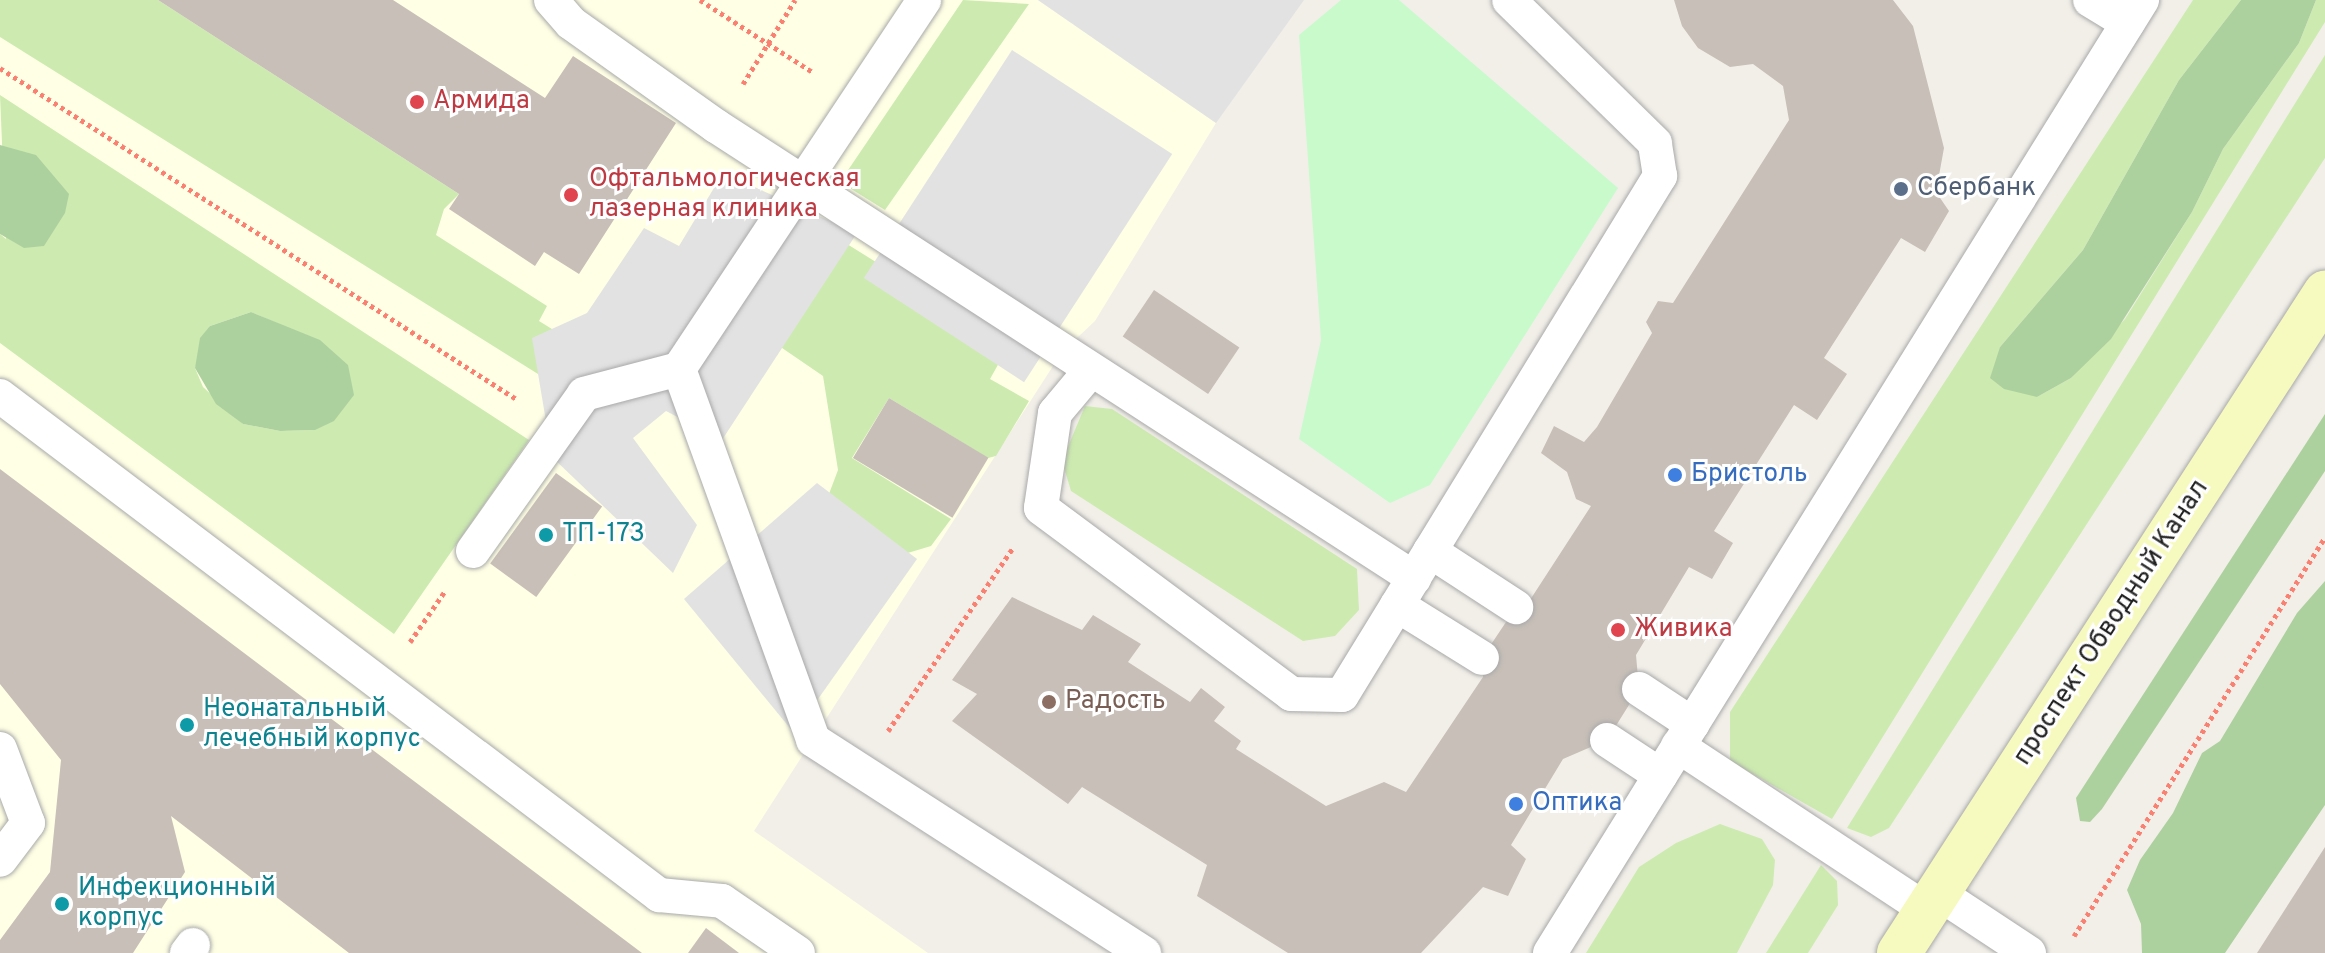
<!DOCTYPE html>
<html>
<head>
<meta charset="utf-8">
<style>
	body { margin:0 }
	#map { position:relative; width:2325px; height:953px; overflow:hidden; background:#f2efe9; font-family:Overpass,sans-serif }
	div>[style] { position:absolute }
	.education>* { inset:0; background:#ffffe5 }
	.grass>* { inset:0; background:#cdebb0 }
	.forest>* { inset:0; background:#add19e }
	.park>* { inset:0; background:#c8facc }
	.parking>* { inset:0; background:#e2e2e2; transform-origin:0 0 }
	.building>* { inset:0; background:#c7bfb8; transform-origin:0 0 }
	.path>* { height:5px; margin-top:-2.5px; transform-origin:0; background:repeating-linear-gradient(90deg,#fa8072 0 4px,transparent 0 8px) }
	.roads { filter:drop-shadow(0 0 2px #a9a9a9) drop-shadow(0 0 2px #a9a9a9) }
	.service>* { height:34px; margin:-17px; padding:0 17px; transform-origin:17px; border-radius:17px; background:#fff }
	.secondary>* { height:44px; margin:-22px; padding:0 22px; transform-origin:22px; border-radius:22px; background:#f7fabf }
	.dots>* { width:22px; height:22px; translate:-50% -50%; box-sizing:border-box; border:4px solid #fff; border-radius:50% }
	span { translate:-50% -50%; white-space:nowrap; text-align:center; line-height:1.15; -webkit-text-stroke:6px #fff; paint-order:stroke }
	.health-label { font-size:26px; color:#be3a42 }
	.left { translate:0 -50%; text-align:left }
	.service-label { font-size:26px; color:#4e5e75 }
	.shop-label { font-size:26px; color:#366cbe }
	.culture-label { font-size:26px; color:#0d838f }
	.street-label { font-size:26px; color:#222 }
	.education-label { font-size:26px; color:#785e54 }
</style>
</head>
<body>
<div id="map">
	<div class="education">
		<i style="clip-path:polygon(0 0,1038px 0,1216px 123px,1095px 321px,1062px 352px,754px 831px,928px 953px,0 953px)"></i>
	</div>
	<div class="grass">
		<i style="clip-path:polygon(0 0,158px 0,459px 194px,444px 209px,436px 235px,547px 306px,539px 321px,581px 347px,546px 379px,0 37px)"></i>
		<i style="clip-path:polygon(963px 0,1029px 4px,885px 210px,840px 182px)"></i>
		<i style="clip-path:polygon(2193px 0,2241px 0,2179px 80px,2083px 250px,2000px 347px,2037px 397px,2071px 378px,2125px 319px,2192px 212px,2223px 149px,2299px 43px,2316px 0,2325px 0,2325px 22px,1832px 819px,1730px 761px,1730px 712px)"></i>
		<i style="clip-path:polygon(2325px 55px,2325px 158px,1889px 828px,1871px 837px,1847px 828px)"></i>
		<i style="clip-path:polygon(evenodd,0 95px,529px 440px,394px 634px,0 343px,0 234px,6px 239px,0 95px,251px 312px,279px 324px,315px 430px,280px 431px,243px 424px,203px 387px,195px 368px,210px 326px,251px 312px)"></i>
		<i style="clip-path:polygon(831px 234px,1009px 345px,990px 379px,1029px 401px,996px 456px,988px 458px,889px 398px,852px 458px,951px 519px,931px 546px,891px 558px,812px 539px,838px 470px,823px 376px,766px 337px)"></i>
		<i style="clip-path:polygon(1085px 406px,1112px 409px,1357px 569px,1359px 610px,1335px 636px,1303px 641px,1071px 491px,1062px 461px)"></i>
		<i style="clip-path:polygon(1720px 824px,1762px 839px,1775px 860px,1773px 885px,1737px 953px,1586px 953px,1639px 867px,1676px 843px)"></i>
		<i style="clip-path:polygon(1821px 865px,1837px 881px,1838px 905px,1808px 953px,1766px 953px)"></i>
	</div>
	<div class="forest">
		<i style="clip-path:polygon(2241px 0,2316px 0,2299px 43px,2223px 149px,2192px 212px,2111px 339px,2071px 378px,2037px 397px,2004px 389px,1990px 378px,2000px 347px,2083px 250px,2179px 80px)"></i>
		<i style="clip-path:polygon(0 145px,36px 155px,69px 194px,65px 213px,44px 246px,24px 248px,0 234px)"></i>
		<i style="clip-path:polygon(251px 312px,320px 340px,348px 365px,354px 395px,334px 421px,315px 430px,280px 431px,243px 424px,216px 404px,195px 368px,200px 338px,210px 326px)"></i>
		<i style="clip-path:polygon(2325px 414px,2325px 471px,2102px 809px,2090px 822px,2080px 821px,2076px 798px)"></i>
		<i style="clip-path:polygon(2325px 581px,2325px 805px,2225px 953px,2142px 953px,2141px 924px,2127px 890px,2140px 860px,2173px 813px,2202px 753px,2220px 741px,2297px 613px)"></i>
	</div>
	<div class="park">
		<i style="clip-path:polygon(1341px 0,1399px 0,1618px 188px,1430px 485px,1390px 503px,1299px 439px,1321px 340px,1299px 35px)"></i>
	</div>
	<div class="parking">
		<i style="clip-path:polygon(1038px 0,1304px 0,1216px 123px)"></i>
		<i style="left:1012px;top:50px;width:191px;height:272px;rotate:33deg"></i>
		<i style="clip-path:polygon(723px 173px,857px 233px,722px 440px,666px 411px,633px 438px,697px 525px,673px 573px,552px 457px,532px 338px,587px 313px,644px 228px,679px 246px)"></i>
		<i style="clip-path:polygon(817px 483px,917px 559px,794px 733px,684px 599px)"></i>
	</div>
	<div class="building">
		<i style="clip-path:polygon(158px 0,393px 0,545px 98px,573px 56px,676px 123px,579px 274px,544px 252px,535px 266px,449px 209px,459px 194px)"></i>
		<i style="clip-path:polygon(1674px 0,1893px 0,1913px 26px,1944px 148px,1936px 192px,1949px 211px,1925px 252px,1901px 238px,1824px 358px,1847px 374px,1817px 420px,1794px 405px,1714px 531px,1733px 543px,1712px 579px,1689px 567px,1636px 655px,1639px 689px,1607px 740px,1563px 759px,1511px 845px,1526px 859px,1508px 896px,1483px 887px,1421px 953px,1288px 953px,1197px 896px,1207px 865px,1082px 787px,1068px 804px,952px 721px,977px 694px,952px 680px,1012px 597px,1082px 630px,1093px 615px,1141px 644px,1128px 662px,1190px 702px,1201px 688px,1225px 707px,1214px 721px,1241px 741px,1236px 749px,1326px 806px,1384px 782px,1406px 792px,1483px 677px,1482px 658px,1516px 607px,1530px 600px,1591px 506px,1576px 499px,1567px 472px,1541px 453px,1554px 426px,1584px 442px,1597px 427px,1652px 333px,1646px 322px,1658px 301px,1673px 303px,1789px 120px,1783px 86px,1753px 64px,1730px 67px,1698px 48px,1682px 26px)"></i>
		<i style="left:1154px;top:290px;width:103px;height:56px;rotate:34deg"></i>
		<i style="left:889px;top:398px;width:116px;height:70px;rotate:31deg"></i>
		<i style="clip-path:polygon(0 469px,642px 953px,349px 953px,171px 816px,185px 872px,133px 953px,0 953px,0 940px,50px 872px,61px 760px,0 684px)"></i>
		<i style="left:556px;top:473px;width:57px;height:112px;rotate:36deg"></i>
		<i style="clip-path:polygon(2325px 847px,2325px 953px,2257px 953px)"></i>
		<i style="clip-path:polygon(706px 928px,739px 953px,688px 953px)"></i>
	</div>
	<div class="path">
		<i style="left:700px;top:0;width:135px;rotate:32.6deg"></i>
		<i style="left:0;top:68px;width:615px;rotate:32.66deg"></i>
		<i style="left:743px;top:84px;width:99px;rotate:-58.2deg"></i>
		<i style="left:410px;top:642px;width:62px;rotate:-55.5deg"></i>
		<i style="left:888px;top:731px;width:222px;rotate:-55.7deg"></i>
		<i style="left:2074px;top:936px;width:471px;rotate:-57.8deg"></i>
	</div>
	<div class="roads">
		<div class="service">
			<i style="left:551px;top:0;width:30px;rotate:49deg"></i>
			<i style="left:571px;top:23px;width:178px;rotate:35.4deg"></i>
			<i style="left:716px;top:126px;width:832px;rotate:32.93deg"></i>
			<i style="left:2090px;top:0;width:44px;rotate:31.2deg"></i>
			<i style="left:679px;top:369px;width:394px;rotate:70.1deg"></i>
			<i style="left:813px;top:740px;width:394px;rotate:32.8deg"></i>
			<i style="left:1091px;top:370px;width:56px;rotate:129.9deg"></i>
			<i style="left:1055px;top:413px;width:96px;rotate:98.4deg"></i>
			<i style="left:1041px;top:508px;width:312px;rotate:36.6deg"></i>
			<i style="left:1291px;top:694px;width:51px;rotate:1.1deg"></i>
			<i style="left:1342px;top:695px;width:609px;rotate:-58.5deg"></i>
			<i style="left:1660px;top:176px;width:33px;rotate:-99deg"></i>
			<i style="left:1655px;top:143px;width:204px;rotate:-135.6deg"></i>
			<i style="left:0;top:396px;width:827px;rotate:37.13deg"></i>
			<i style="left:659px;top:895px;width:63px;rotate:5.4deg"></i>
			<i style="left:722px;top:901px;width:92px;rotate:34.4deg"></i>
			<i style="left:473px;top:551px;width:192px;rotate:-54.7deg"></i>
			<i style="left:584px;top:394px;width:98px;rotate:-14.7deg"></i>
			<i style="left:679px;top:369px;width:443px;rotate:-56.4deg"></i>
			<i style="left:1430px;top:551px;width:103px;rotate:33.1deg"></i>
			<i style="left:1397px;top:605px;width:100px;rotate:31.9deg"></i>
			<i style="left:1639px;top:689px;width:64px;rotate:33.4deg"></i>
			<i style="left:1607px;top:740px;width:64px;rotate:33.4deg"></i>
			<i style="left:1678px;top:746px;width:298px;rotate:33.4deg"></i>
			<i style="left:0;top:749px;width:79px;rotate:69.3deg"></i>
			<i style="left:28px;top:823px;width:46px;rotate:127.1deg"></i>
			<i style="left:1938px;top:893px;width:109px;rotate:33.4deg"></i>
			<i style="left:187px;top:953px;width:10px;rotate:-53deg"></i>
			<i style="left:1550px;top:953px;width:1122px;rotate:-58.15deg"></i>
		</div>
		<div class="secondary">
			<i style="left:1899px;top:953px;width:786px;rotate:-57.16deg"></i>
		</div>
	</div>
	<div class="dots">
		<i style="left:417px;top:102px;background:#e0444e"></i>
		<i style="left:1901px;top:189px;background:#5c6f8a"></i>
		<i style="left:571px;top:195px;background:#e0444e"></i>
		<i style="left:1675px;top:475px;background:#3f7fe0"></i>
		<i style="left:546px;top:535px;background:#0f9aa8"></i>
		<i style="left:1618px;top:630px;background:#e0444e"></i>
		<i style="left:1049px;top:702px;background:#8d6e63"></i>
		<i style="left:187px;top:725px;background:#0f9aa8"></i>
		<i style="left:1516px;top:804px;background:#3f7fe0"></i>
		<i style="left:62px;top:904px;background:#0f9aa8"></i>
	</div>
	<div class="health-label">
		<span class="left" style="left:433px;top:102px">Армида</span>
		<span class="left" style="left:589px;top:195px">Офтальмологическая<br>лазерная клиника</span>
		<span class="left" style="left:1634px;top:630px">Живика</span>
	</div>
	<div class="service-label">
		<span class="left" style="left:1917px;top:189px">Сбербанк</span>
	</div>
	<div class="shop-label">
		<span class="left" style="left:1691px;top:475px">Бристоль</span>
		<span class="left" style="left:1532px;top:804px">Оптика</span>
	</div>
	<div class="culture-label">
		<span class="left" style="left:562px;top:535px">ТП-173</span>
		<span class="left" style="left:203px;top:725px">Неонатальный<br>лечебный корпус</span>
		<span class="left" style="left:78px;top:904px">Инфекционный<br>корпус</span>
	</div>
	<div class="street-label">
		<span style="left:2112px;top:623px;rotate:-57deg">проспект Обводный Канал</span>
	</div>
	<div class="education-label">
		<span class="left" style="left:1065px;top:702px">Радость</span>
	</div>
</div>
</body>
</html>
